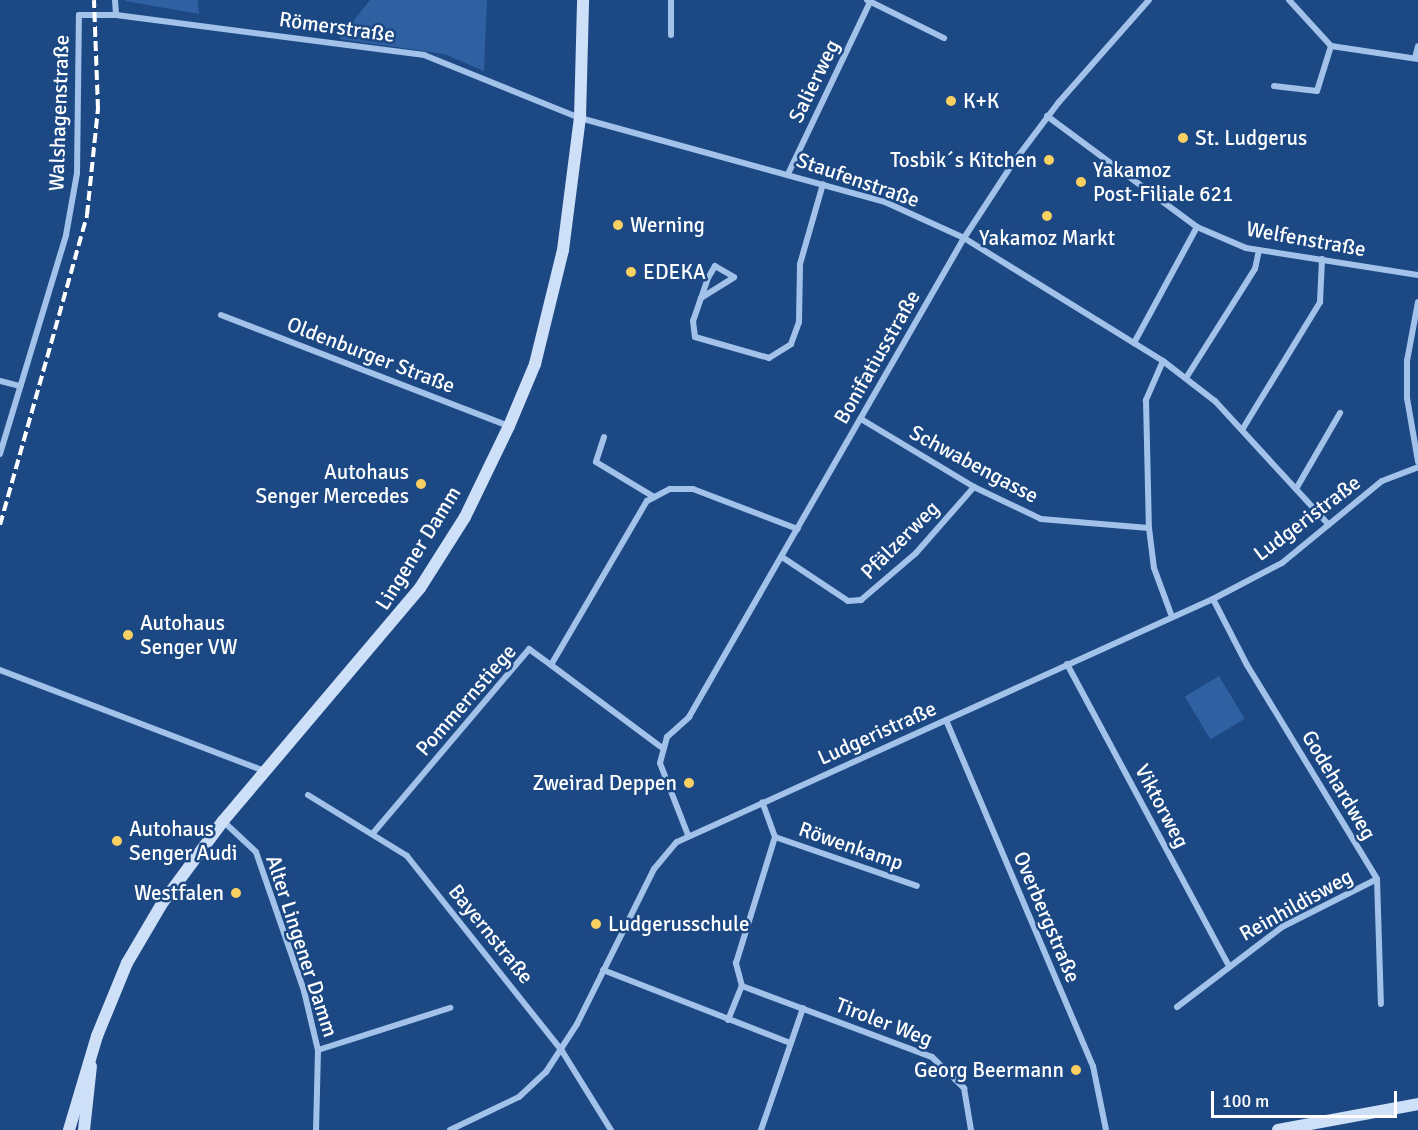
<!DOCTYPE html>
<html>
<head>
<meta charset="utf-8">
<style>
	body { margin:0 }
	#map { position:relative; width:1418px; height:1130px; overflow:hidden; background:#1c4884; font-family:Signika,sans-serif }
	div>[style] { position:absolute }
	.green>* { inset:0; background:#2f61a2; transform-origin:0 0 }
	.street>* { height:6px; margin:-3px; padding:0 3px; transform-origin:3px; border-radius:3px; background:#a2c2ea }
	.secondary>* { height:12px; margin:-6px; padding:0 6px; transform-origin:6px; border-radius:6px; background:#cedff8 }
	.rail>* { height:4px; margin-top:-2px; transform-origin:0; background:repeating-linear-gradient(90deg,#fff 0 10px,transparent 0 14.5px) }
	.dots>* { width:16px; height:16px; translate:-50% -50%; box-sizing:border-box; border:3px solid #1c4884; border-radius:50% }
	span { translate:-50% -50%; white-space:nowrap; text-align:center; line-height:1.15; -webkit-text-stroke:5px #1c4884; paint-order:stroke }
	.street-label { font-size:21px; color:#fff }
	.poi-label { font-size:21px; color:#fff }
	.left { translate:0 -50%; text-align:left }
	.right { translate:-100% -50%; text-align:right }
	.scale { position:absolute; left:1211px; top:1091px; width:186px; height:27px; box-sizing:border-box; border:3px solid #fff; border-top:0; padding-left:8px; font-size:18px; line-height:21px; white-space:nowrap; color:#fff; -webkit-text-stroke:4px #1c4884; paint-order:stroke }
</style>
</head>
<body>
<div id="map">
	<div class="green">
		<i style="clip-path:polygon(125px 0,198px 0,199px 14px,125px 1px)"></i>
		<i style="clip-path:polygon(370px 0,487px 0,484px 71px,444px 54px,339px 39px)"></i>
		<i style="left:1219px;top:676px;width:50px;height:40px;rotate:59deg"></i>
	</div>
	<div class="street">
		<i style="left:115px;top:0;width:15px;rotate:86deg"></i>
		<i style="left:671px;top:0;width:35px;rotate:90deg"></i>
		<i style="left:867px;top:0;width:86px;rotate:26.3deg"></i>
		<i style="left:1289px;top:0;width:62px;rotate:47.6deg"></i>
		<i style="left:1331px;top:46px;width:88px;rotate:8.5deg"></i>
		<i style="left:1415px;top:58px;width:12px;rotate:-76deg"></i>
		<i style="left:1274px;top:86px;width:43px;rotate:6.6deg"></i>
		<i style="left:1317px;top:91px;width:47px;rotate:-72.7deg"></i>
		<i style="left:1047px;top:116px;width:187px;rotate:36.5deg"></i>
		<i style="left:1197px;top:227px;width:53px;rotate:23.2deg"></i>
		<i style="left:1246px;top:248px;width:174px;rotate:8.9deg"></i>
		<i style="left:788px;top:174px;width:193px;rotate:-64.5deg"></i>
		<i style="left:701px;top:298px;width:39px;rotate:-32deg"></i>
		<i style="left:734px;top:277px;width:22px;rotate:-150deg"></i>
		<i style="left:715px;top:266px;width:14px;rotate:120deg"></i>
		<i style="left:708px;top:278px;width:21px;rotate:109deg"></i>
		<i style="left:701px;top:298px;width:24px;rotate:109deg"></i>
		<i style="left:693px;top:321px;width:16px;rotate:83deg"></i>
		<i style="left:695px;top:337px;width:77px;rotate:15.8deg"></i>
		<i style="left:769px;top:358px;width:26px;rotate:-32deg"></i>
		<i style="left:791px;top:344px;width:23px;rotate:-70deg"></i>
		<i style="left:799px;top:322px;width:58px;rotate:-89deg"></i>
		<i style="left:800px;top:264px;width:83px;rotate:-74deg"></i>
		<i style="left:1418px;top:302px;width:60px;rotate:100.6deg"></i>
		<i style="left:1407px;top:361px;width:37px;rotate:90deg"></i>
		<i style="left:1407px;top:398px;width:65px;rotate:80.2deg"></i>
		<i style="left:221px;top:315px;width:308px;rotate:21.1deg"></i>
		<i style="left:1134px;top:343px;width:132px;rotate:-61.5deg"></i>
		<i style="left:1163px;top:361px;width:43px;rotate:113.6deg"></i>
		<i style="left:1146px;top:400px;width:128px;rotate:88.7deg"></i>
		<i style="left:1149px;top:528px;width:40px;rotate:82.9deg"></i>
		<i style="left:1154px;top:568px;width:52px;rotate:69.8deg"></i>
		<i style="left:1186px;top:378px;width:129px;rotate:-57.7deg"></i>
		<i style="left:1255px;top:269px;width:19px;rotate:-78deg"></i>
		<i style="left:0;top:381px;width:21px;rotate:14deg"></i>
		<i style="left:861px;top:419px;width:132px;rotate:31deg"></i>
		<i style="left:974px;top:487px;width:74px;rotate:25.5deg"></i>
		<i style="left:1041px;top:519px;width:108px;rotate:4.8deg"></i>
		<i style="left:1242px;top:430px;width:150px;rotate:-58.6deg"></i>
		<i style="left:1320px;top:302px;width:43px;rotate:-87.3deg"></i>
		<i style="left:604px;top:437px;width:26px;rotate:108deg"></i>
		<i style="left:596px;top:462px;width:68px;rotate:31.1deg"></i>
		<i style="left:0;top:454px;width:229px;rotate:-73.2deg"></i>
		<i style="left:66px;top:235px;width:63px;rotate:-79.9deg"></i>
		<i style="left:77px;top:173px;width:158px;rotate:-89.3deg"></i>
		<i style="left:79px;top:15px;width:37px"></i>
		<i style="left:116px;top:15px;width:311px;rotate:7.4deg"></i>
		<i style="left:424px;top:55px;width:168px;rotate:22deg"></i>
		<i style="left:580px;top:118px;width:316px;rotate:15.4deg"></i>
		<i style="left:885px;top:202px;width:87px;rotate:24.5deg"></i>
		<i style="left:964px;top:238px;width:234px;rotate:31.7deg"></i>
		<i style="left:1163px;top:361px;width:66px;rotate:37.6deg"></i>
		<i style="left:1215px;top:401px;width:168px;rotate:47.4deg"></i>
		<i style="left:1296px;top:489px;width:88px;rotate:-59.9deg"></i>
		<i style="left:782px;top:557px;width:79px;rotate:33.7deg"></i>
		<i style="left:848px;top:601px;width:13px;rotate:-4deg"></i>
		<i style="left:861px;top:600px;width:72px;rotate:-40.5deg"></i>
		<i style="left:916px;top:553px;width:88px;rotate:-48.7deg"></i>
		<i style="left:1213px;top:599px;width:74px;rotate:62.7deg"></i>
		<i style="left:1247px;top:665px;width:250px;rotate:58.7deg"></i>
		<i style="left:1377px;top:879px;width:125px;rotate:88.2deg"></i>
		<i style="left:1067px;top:664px;width:340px;rotate:61.8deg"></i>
		<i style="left:551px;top:665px;width:137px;rotate:36.7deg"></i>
		<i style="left:0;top:670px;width:284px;rotate:20.9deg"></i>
		<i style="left:946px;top:720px;width:376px;rotate:67deg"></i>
		<i style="left:1093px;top:1066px;width:65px;rotate:78.5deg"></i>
		<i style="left:308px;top:795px;width:116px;rotate:31.6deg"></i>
		<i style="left:407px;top:856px;width:249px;rotate:51.5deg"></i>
		<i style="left:562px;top:1051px;width:93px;rotate:58.2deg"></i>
		<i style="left:223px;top:821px;width:45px;rotate:43.2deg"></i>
		<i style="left:256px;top:852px;width:147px;rotate:70.9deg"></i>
		<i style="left:304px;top:991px;width:61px;rotate:76.7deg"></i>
		<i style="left:318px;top:1050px;width:80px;rotate:91.4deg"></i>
		<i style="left:374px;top:832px;width:240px;rotate:-49.7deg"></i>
		<i style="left:529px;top:649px;width:27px;rotate:36deg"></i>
		<i style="left:551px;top:665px;width:190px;rotate:-59.7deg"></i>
		<i style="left:647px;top:501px;width:26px;rotate:-28deg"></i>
		<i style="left:670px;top:489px;width:23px"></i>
		<i style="left:693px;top:489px;width:112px;rotate:20.9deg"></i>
		<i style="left:688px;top:835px;width:77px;rotate:-111.3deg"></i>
		<i style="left:660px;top:763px;width:27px;rotate:-75deg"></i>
		<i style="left:667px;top:737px;width:30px;rotate:-42deg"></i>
		<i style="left:689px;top:717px;width:552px;rotate:-60.14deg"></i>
		<i style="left:964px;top:238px;width:90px;rotate:-56.8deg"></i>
		<i style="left:1013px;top:163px;width:76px;rotate:-53deg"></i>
		<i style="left:1059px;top:102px;width:136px;rotate:-48.6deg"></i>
		<i style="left:775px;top:837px;width:150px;rotate:19deg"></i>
		<i style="left:603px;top:970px;width:201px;rotate:21.3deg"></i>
		<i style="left:742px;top:986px;width:203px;rotate:20.5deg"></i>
		<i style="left:932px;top:1057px;width:45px;rotate:44.1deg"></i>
		<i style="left:964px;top:1088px;width:43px;rotate:80.5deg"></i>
		<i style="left:1177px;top:1007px;width:132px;rotate:-37.3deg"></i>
		<i style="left:1282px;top:927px;width:106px;rotate:-26.8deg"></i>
		<i style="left:728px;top:1020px;width:37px;rotate:-68deg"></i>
		<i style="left:742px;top:986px;width:24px;rotate:-105deg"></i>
		<i style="left:736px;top:963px;width:132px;rotate:-72.8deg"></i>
		<i style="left:775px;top:837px;width:37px;rotate:-110deg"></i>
		<i style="left:318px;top:1050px;width:139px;rotate:-17.7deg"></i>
		<i style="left:450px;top:1130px;width:76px;rotate:-25.6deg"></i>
		<i style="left:519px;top:1097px;width:37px;rotate:-43deg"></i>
		<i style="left:546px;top:1072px;width:57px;rotate:-57.1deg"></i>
		<i style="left:577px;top:1024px;width:173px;rotate:-63.6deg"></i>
		<i style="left:654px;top:869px;width:35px;rotate:-50deg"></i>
		<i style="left:677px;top:842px;width:589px;rotate:-24.39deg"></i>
		<i style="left:1213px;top:599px;width:78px;rotate:-27.6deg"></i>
		<i style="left:1282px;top:563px;width:129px;rotate:-39.4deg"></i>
		<i style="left:1382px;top:481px;width:39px;rotate:-21deg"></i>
		<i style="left:761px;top:1130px;width:129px;rotate:-71deg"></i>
	</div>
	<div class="secondary">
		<i style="left:69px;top:1130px;width:98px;rotate:-73.4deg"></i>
		<i style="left:97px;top:1036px;width:79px;rotate:-67.7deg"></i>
		<i style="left:127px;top:963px;width:71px;rotate:-59.5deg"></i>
		<i style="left:163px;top:902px;width:101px;rotate:-53.5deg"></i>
		<i style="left:223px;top:821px;width:305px;rotate:-49.8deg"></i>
		<i style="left:420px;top:588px;width:84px;rotate:-57.6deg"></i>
		<i style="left:465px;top:517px;width:101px;rotate:-64.2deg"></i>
		<i style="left:509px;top:426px;width:67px;rotate:-67.2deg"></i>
		<i style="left:535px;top:364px;width:117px;rotate:-76.2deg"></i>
		<i style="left:563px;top:250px;width:133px;rotate:-82.7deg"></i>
		<i style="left:580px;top:118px;width:118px;rotate:-88.5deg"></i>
		<i style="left:84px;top:1130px;width:64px;rotate:-83.8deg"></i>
		<i style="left:1278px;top:1130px;width:142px;rotate:-10.5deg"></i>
	</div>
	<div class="rail">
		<i style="left:0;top:525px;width:322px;rotate:-74.3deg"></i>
		<i style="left:87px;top:215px;width:107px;rotate:-84.1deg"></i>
		<i style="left:98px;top:109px;width:109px;rotate:-92.1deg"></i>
	</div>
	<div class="dots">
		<i style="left:951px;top:101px;background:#fbd060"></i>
		<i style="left:1183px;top:138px;background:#fbd060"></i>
		<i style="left:1049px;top:160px;background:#fbd060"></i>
		<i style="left:1081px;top:182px;background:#fbd060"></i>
		<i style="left:1047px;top:216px;background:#fbd060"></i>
		<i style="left:618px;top:225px;background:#fbd060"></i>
		<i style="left:631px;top:272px;background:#fbd060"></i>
		<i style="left:421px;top:484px;background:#fbd060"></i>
		<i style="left:128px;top:635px;background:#fbd060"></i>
		<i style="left:689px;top:783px;background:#fbd060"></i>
		<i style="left:117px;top:841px;background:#fbd060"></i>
		<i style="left:236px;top:893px;background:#fbd060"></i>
		<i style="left:596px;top:924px;background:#fbd060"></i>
		<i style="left:1076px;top:1070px;background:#fbd060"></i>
	</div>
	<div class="street-label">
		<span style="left:337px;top:27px;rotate:8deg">Römerstraße</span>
		<span style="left:814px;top:81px;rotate:-64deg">Salierweg</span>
		<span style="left:59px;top:113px;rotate:-88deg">Walshagenstraße</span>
		<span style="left:858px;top:180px;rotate:19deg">Staufenstraße</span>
		<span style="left:1306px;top:239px;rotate:10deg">Welfenstraße</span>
		<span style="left:371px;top:355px;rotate:21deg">Oldenburger Straße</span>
		<span style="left:877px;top:357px;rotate:-60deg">Bonifatiusstraße</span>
		<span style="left:974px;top:464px;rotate:28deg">Schwabengasse</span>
		<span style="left:1307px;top:518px;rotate:-37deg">Ludgeristraße</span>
		<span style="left:900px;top:540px;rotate:-45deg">Pfälzerweg</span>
		<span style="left:418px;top:548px;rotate:-58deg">Lingener Damm</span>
		<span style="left:466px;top:700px;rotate:-49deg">Pommernstiege</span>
		<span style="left:877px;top:733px;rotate:-24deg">Ludgeristraße</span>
		<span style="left:1339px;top:785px;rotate:59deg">Godehardweg</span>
		<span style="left:1162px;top:806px;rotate:62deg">Viktorweg</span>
		<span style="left:851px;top:846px;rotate:19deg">Röwenkamp</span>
		<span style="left:1296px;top:905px;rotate:-29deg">Reinhildisweg</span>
		<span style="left:1047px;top:917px;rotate:67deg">Overbergstraße</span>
		<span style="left:491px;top:934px;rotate:51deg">Bayernstraße</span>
		<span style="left:302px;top:946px;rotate:72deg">Alter Lingener Damm</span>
		<span style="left:884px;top:1022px;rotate:21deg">Tiroler Weg</span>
	</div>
	<div class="poi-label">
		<span class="left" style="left:963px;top:101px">K+K</span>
		<span class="left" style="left:1195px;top:138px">St. Ludgerus</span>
		<span class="right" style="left:1037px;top:160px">Tosbik´s Kitchen</span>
		<span class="left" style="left:1093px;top:182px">Yakamoz<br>Post-Filiale 621</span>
		<span class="left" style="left:630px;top:225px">Werning</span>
		<span style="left:1047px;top:238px">Yakamoz Markt</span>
		<span class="left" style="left:643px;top:272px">EDEKA</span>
		<span class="right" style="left:409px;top:484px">Autohaus<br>Senger Mercedes</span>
		<span class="left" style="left:140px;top:635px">Autohaus<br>Senger VW</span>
		<span class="right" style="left:677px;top:783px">Zweirad Deppen</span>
		<span class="left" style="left:129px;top:841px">Autohaus<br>Senger Audi</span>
		<span class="right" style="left:224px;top:893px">Westfalen</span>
		<span class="left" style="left:608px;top:924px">Ludgerusschule</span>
		<span class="right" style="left:1064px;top:1070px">Georg Beermann</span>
	</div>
	<div class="scale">100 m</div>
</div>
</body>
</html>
